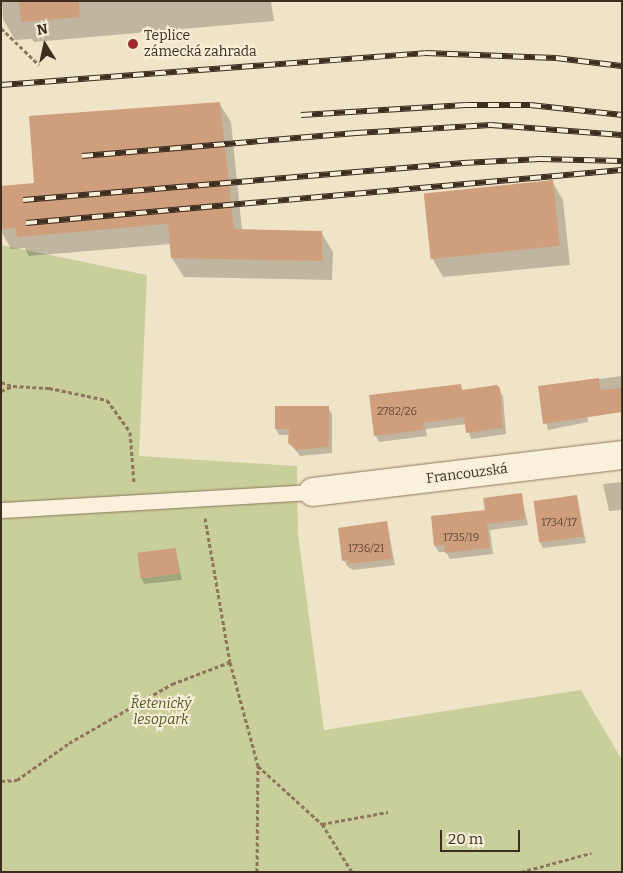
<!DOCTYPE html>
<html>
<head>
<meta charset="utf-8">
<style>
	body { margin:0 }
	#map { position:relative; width:623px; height:873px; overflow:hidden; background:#f0e4c8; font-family:Bitter,serif }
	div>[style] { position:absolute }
	.green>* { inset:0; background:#c9cf9b }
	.shadow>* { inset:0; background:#0003 }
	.building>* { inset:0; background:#cf9f7d; transform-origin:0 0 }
	.path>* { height:3px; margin-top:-1.5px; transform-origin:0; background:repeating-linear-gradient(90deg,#8d765c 0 4px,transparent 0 6.5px) }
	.roads { filter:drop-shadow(0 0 1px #8d765c) drop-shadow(0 0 1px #8d765c) }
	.service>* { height:15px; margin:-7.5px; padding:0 7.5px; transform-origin:7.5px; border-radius:7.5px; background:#faf1dc }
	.minor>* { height:28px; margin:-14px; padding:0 14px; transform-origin:14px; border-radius:14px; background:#faf1dc }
	.rail>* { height:5.5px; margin-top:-2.75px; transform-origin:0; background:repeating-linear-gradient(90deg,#f7eed8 0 11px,#3d2e20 0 22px); box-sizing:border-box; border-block:1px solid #3d2e20 }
	.dots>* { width:14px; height:14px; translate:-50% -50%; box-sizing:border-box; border:2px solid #f7eed8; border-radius:50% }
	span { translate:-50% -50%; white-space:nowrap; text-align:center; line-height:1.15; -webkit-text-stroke:4px #f7eed8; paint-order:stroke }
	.number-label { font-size:11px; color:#624a37 }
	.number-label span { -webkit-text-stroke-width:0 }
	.poi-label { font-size:14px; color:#3d2e20 }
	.left { translate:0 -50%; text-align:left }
	.street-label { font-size:14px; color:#3d2e20 }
	.park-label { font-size:14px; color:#4d5a26; font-style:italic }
	.frame { position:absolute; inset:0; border:2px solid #3d2e20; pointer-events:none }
	.north { position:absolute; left:20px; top:20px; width:50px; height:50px; -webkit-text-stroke:4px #f7eed8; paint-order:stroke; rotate:350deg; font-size:14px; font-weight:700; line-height:20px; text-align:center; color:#3d2e20 }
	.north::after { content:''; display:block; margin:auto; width:18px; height:22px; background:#3d2e20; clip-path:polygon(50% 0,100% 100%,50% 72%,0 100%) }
	.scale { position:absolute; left:440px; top:830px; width:80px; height:22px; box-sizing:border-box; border:2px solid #3d2e20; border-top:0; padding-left:6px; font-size:15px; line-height:18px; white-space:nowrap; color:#3d2e20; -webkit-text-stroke:4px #f7eed8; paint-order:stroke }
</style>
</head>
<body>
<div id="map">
	<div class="green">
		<i style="clip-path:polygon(1px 245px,147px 275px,139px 456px,297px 466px,298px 534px,324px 730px,581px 690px,622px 760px,622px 872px,1px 872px)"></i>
	</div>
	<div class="shadow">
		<i style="clip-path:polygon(2px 1px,271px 1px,274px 21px,34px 42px,32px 39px,15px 40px,3px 19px)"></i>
		<i style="clip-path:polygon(219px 103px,231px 122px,242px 230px,321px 232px,333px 252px,332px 280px,184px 277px,172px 258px,171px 244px,29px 256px,25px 248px,11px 249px,1px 231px,1px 187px,35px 184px)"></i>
		<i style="clip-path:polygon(552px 181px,563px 200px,570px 265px,443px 277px,432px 258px)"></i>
		<i style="clip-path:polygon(622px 376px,622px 407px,587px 411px,588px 422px,548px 430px,540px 387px)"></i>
		<i style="clip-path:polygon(460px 385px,463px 391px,499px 389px,503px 396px,506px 434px,471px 439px,466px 424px,426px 429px,427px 436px,379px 442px,376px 436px)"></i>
		<i style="clip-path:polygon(276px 407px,328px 408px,332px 414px,332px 453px,300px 456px,290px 443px,290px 435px,279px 435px,276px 429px)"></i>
		<i style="clip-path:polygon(622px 482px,622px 510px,609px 511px,603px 484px)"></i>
		<i style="clip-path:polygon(521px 494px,528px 525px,490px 530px,493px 554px,450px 559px,446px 552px,439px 552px,435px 546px,487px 511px)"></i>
		<i style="clip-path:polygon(577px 496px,586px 543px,543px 548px,540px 542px)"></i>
		<i style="clip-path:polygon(387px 522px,395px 565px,353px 570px,347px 566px,344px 560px)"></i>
		<i style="clip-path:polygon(175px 549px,182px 580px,144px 584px,141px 577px)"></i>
	</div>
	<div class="building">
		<i style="clip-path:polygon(19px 1px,79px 1px,80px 17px,21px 22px)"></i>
		<i style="clip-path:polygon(220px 102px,234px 229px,322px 231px,322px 261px,171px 258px,168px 224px,17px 237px,16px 228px,1px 229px,1px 186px,34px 183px,29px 116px)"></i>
		<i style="left:553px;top:180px;width:66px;height:130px;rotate:84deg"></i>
		<i style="clip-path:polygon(599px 378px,600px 390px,622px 388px,622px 412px,543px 424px,538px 386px)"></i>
		<i style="clip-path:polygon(461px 384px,462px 390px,497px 385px,500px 388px,503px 428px,466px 433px,464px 417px,423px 423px,424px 430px,374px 436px,369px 395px)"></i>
		<i style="clip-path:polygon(275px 406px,329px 406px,329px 447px,296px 450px,288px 443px,289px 429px,275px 429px)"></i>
		<i style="clip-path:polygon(522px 493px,525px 519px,487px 524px,490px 548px,445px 553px,444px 545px,434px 546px,431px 516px,485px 510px,483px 498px)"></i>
		<i style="left:577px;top:495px;width:42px;height:44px;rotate:82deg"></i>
		<i style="clip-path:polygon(387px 521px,392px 559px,348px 564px,348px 560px,342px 561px,338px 528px)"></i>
		<i style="left:176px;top:548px;width:26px;height:39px;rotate:83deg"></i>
	</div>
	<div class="path">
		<i style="left:1px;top:28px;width:53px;rotate:44.2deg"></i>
		<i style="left:1px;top:382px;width:12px;rotate:20deg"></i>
		<i style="left:1px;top:391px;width:13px;rotate:-23deg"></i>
		<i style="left:13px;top:386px;width:36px;rotate:3deg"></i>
		<i style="left:49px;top:388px;width:59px;rotate:11.7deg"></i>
		<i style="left:107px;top:400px;width:39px;rotate:54deg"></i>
		<i style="left:130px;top:432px;width:51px;rotate:85.5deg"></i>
		<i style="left:205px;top:518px;width:146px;rotate:80.2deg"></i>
		<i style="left:230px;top:662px;width:108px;rotate:74.9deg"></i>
		<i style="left:258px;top:766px;width:86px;rotate:42.2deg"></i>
		<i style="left:322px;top:824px;width:57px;rotate:58deg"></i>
		<i style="left:1px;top:781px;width:16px;rotate:-4deg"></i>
		<i style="left:17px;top:780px;width:64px;rotate:-35.4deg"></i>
		<i style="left:69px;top:743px;width:119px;rotate:-29.8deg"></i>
		<i style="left:172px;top:684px;width:62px;rotate:-20.8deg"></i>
		<i style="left:322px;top:824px;width:67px;rotate:-10.3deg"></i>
		<i style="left:257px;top:872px;width:106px;rotate:-89.5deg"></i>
		<i style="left:521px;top:872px;width:73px;rotate:-15.2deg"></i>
	</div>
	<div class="roads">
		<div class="service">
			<i style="left:1px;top:510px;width:313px;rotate:-3.3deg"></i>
		</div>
		<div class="minor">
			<i style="left:313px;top:492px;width:311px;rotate:-6.8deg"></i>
		</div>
	</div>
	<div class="rail">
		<i style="left:1px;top:85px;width:425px;rotate:-4.3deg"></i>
		<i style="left:425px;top:53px;width:131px;rotate:2.2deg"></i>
		<i style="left:556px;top:58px;width:66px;rotate:6.9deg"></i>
		<i style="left:301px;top:115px;width:165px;rotate:-3.5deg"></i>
		<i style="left:466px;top:105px;width:64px"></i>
		<i style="left:530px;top:105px;width:93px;rotate:6.2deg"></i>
		<i style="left:82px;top:156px;width:275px;rotate:-4.8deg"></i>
		<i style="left:356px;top:133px;width:135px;rotate:-3.4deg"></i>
		<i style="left:491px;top:125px;width:131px;rotate:4.4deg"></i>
		<i style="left:23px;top:200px;width:442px;rotate:-4.8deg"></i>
		<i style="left:463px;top:163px;width:77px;rotate:-3deg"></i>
		<i style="left:540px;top:159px;width:82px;rotate:1.4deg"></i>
		<i style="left:26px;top:223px;width:598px;rotate:-5.08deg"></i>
	</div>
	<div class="dots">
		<i style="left:133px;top:44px;background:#9e2a2b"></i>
	</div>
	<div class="number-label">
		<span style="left:397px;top:412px">2782/26</span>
		<span style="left:559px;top:523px">1734/17</span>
		<span style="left:461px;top:538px">1735/19</span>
		<span style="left:366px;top:549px">1736/21</span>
	</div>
	<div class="poi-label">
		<span class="left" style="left:144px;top:44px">Teplice<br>zámecká zahrada</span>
	</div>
	<div class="street-label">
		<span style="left:467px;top:474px;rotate:-7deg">Francouzská</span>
	</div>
	<div class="park-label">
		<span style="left:161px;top:712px">Řetenický<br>lesopark</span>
	</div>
	<div class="frame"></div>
	<div class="north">N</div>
	<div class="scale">20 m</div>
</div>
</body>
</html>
